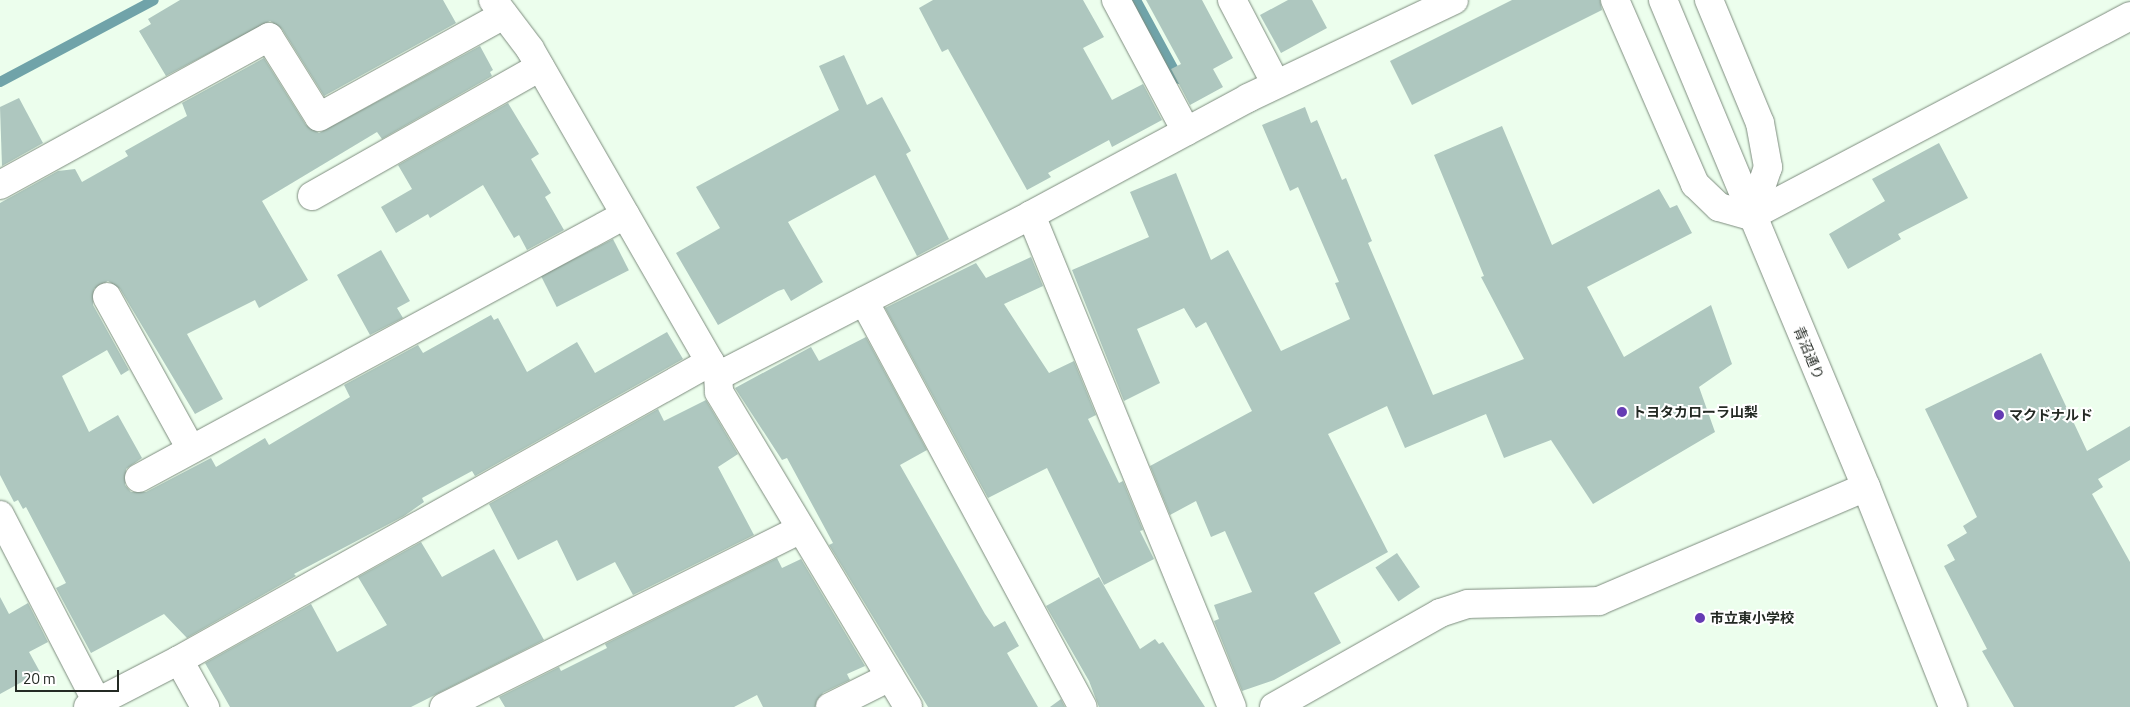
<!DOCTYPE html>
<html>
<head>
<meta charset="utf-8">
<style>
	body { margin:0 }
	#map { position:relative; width:2130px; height:707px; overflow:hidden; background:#ecfeed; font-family:"Titillium Web","Noto Sans JP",sans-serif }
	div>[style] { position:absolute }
	.stream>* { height:10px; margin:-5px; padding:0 5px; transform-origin:5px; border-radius:5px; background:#70a3a9 }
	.building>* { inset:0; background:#aec7bf; transform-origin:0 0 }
	.roads { filter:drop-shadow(0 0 1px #7d8c7e) drop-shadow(0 0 1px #7d8c7e) }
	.minor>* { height:28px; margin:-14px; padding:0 14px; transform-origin:14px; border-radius:14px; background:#fff }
	.dots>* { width:14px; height:14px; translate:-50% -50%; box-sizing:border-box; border:2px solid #fff; border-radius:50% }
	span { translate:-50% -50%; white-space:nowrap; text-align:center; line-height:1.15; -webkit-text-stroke:4px #fff; paint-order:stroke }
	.street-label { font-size:14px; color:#242a24 }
	.poi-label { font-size:14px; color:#242a24; font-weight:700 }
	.left { translate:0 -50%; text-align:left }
	.scale { position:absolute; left:15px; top:670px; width:104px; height:22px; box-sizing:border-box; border:2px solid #242a24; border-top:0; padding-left:6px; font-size:15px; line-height:18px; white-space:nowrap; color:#242a24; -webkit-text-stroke:4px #fff; paint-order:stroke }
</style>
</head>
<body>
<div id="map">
	<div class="stream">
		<i style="left:1136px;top:0;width:90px;rotate:61.4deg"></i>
		<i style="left:0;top:82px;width:174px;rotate:-28deg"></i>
	</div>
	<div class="building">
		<i style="clip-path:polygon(180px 0,443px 0,456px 23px,324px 96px,282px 29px,270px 21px,166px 76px,139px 31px,151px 24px,148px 19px)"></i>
		<i style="clip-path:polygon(933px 0,1083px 0,1104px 37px,1083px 48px,1112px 100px,1143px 84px,1162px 120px,1112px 147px,1109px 140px,1048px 173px,1051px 177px,1027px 190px,948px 49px,942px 52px,919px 8px)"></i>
		<i style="clip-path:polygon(1146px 0,1202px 0,1233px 58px,1213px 69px,1223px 87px,1190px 105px,1171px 69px,1181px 64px)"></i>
		<i style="clip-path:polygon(1288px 0,1312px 0,1327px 28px,1281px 53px,1260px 15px)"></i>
		<i style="clip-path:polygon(1512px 0,1600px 0,1602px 10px,1412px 105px,1390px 61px)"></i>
		<i style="clip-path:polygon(480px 46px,493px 70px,490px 72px,492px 76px,382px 139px,377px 132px,262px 201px,308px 280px,259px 308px,255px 300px,187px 334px,223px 399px,195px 414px,120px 289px,108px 281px,94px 289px,93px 305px,129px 370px,121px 375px,107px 350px,62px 376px,89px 432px,118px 415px,142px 458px,126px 469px,125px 485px,131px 492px,146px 492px,211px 458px,216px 467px,265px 438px,269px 445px,350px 397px,344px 385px,418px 345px,423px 353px,491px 315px,494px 320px,498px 318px,527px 372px,577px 342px,595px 373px,667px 332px,683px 359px,475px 476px,472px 471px,422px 498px,424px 502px,404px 516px,294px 574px,296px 576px,187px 638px,164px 614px,91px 653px,56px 588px,66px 583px,26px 507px,23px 509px,18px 500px,14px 502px,0 475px,0 203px,58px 171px,75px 169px,82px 182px,128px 156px,125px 151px,187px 116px,182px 103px,264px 58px,306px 125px,319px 133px)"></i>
		<i style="clip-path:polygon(844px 55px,867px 105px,882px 97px,911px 151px,906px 154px,949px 239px,917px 256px,875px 175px,788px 222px,823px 282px,791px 301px,784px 289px,778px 291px,718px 325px,676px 253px,720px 228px,696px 187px,839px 110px,819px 66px)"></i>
		<i style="clip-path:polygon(19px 98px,43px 143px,2px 166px,0 107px)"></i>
		<i style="clip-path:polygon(508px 103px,539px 154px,531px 159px,551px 193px,545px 197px,564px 230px,527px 250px,519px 235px,514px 238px,483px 185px,430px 218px,428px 214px,396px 233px,381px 207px,412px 189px,398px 165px)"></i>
		<i style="clip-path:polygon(1305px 107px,1311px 123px,1317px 120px,1342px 180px,1346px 178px,1372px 241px,1368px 243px,1433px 395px,1524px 359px,1481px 277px,1484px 276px,1434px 155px,1502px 126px,1552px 245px,1659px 189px,1670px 208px,1677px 205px,1692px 233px,1587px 287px,1624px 357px,1711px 305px,1732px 364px,1699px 387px,1715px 432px,1593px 504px,1551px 440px,1504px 458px,1486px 414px,1405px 448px,1387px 406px,1328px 434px,1388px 552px,1314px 593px,1341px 643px,1274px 680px,1242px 691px,1214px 621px,1219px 619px,1214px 605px,1252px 592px,1225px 531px,1211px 537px,1196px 501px,1170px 515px,1150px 466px,1252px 411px,1206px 322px,1196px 328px,1184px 308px,1137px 329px,1160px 383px,1124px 401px,1072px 270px,1149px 237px,1130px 192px,1176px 173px,1211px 260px,1228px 250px,1281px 351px,1350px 319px,1335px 283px,1339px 282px,1298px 187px,1290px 191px,1262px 125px)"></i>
		<i style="clip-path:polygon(1939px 143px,1968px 198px,1898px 234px,1901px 239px,1848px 269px,1829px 234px,1885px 201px,1872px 179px)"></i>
		<i style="left:613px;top:239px;width:35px;height:81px;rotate:63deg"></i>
		<i style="clip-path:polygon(381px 250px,410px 301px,397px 308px,403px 318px,370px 335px,337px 275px)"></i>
		<i style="clip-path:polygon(1031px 257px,1043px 286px,1004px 304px,1049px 373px,1074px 361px,1096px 415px,1088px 419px,1119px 483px,1123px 481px,1143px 530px,1140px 531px,1154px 559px,1104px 585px,1047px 468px,988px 498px,885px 308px,976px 263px,986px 278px)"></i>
		<i style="clip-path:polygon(866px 337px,927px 450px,900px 465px,985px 614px,994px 627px,1005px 621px,1019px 646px,1007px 653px,1038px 707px,928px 707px,829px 545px,833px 543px,787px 458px,782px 460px,735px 388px,811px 347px,819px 361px)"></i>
		<i style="clip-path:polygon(2041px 353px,2087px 451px,2130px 426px,2130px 460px,2098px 479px,2103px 487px,2092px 494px,2130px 562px,2130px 707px,2014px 707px,1982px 651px,1987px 649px,1944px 566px,1955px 560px,1947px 545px,1967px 533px,1963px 526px,1977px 517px,1925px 409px)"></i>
		<i style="clip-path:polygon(706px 400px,738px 454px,718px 467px,754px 535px,633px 595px,615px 562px,577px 581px,557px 540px,518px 560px,489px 504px,658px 409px,664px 421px)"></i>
		<i style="clip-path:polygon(421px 542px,442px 577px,494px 549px,544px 640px,411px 707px,230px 707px,205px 663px,311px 604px,337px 652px,387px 625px,358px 577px)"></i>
		<i style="left:1397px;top:553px;width:41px;height:26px;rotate:56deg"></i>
		<i style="clip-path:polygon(777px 558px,782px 568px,801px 559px,865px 666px,847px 674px,850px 680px,823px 693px,815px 707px,763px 707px,757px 695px,734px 707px,505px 707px,499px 697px,559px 667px,561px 671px,607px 648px,605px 644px)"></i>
		<i style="clip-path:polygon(1099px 577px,1140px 649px,1155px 639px,1159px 644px,1163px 642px,1205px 707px,1099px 707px,1089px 681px,1046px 606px)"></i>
		<i style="clip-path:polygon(0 597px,9px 614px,28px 603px,48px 642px,29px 652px,40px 672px,0 694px)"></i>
		<i style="clip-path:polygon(1061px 699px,1065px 707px,1050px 707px)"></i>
	</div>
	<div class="roads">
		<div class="minor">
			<i style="left:493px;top:0;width:61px;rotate:52.9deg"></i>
			<i style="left:530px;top:49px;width:377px;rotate:60.1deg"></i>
			<i style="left:718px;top:376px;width:16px;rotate:86deg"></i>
			<i style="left:719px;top:392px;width:367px;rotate:59deg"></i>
			<i style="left:1116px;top:0;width:149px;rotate:61.9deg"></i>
			<i style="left:1232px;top:0;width:95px;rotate:62.4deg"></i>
			<i style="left:1615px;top:0;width:201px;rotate:66.5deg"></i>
			<i style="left:1695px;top:184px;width:33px;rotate:44deg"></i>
			<i style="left:1719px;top:207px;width:33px;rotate:16deg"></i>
			<i style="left:1751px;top:216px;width:429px;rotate:-27.8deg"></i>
			<i style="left:1663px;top:0;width:528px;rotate:67.37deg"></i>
			<i style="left:1866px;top:487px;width:237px;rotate:68.4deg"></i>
			<i style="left:1709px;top:0;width:133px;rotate:67.5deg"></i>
			<i style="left:1760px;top:123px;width:45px;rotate:79.7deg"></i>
			<i style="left:1768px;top:167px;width:52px;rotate:109.1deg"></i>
			<i style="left:0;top:185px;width:307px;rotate:-28.8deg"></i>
			<i style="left:269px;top:37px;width:94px;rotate:58deg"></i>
			<i style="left:319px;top:117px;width:211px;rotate:-28.9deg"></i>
			<i style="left:312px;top:196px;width:262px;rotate:-29.5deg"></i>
			<i style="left:1031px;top:215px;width:531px;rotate:67.78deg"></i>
			<i style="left:107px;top:297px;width:174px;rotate:61.1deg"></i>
			<i style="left:864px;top:301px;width:461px;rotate:61.7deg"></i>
			<i style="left:718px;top:376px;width:352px;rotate:-27.2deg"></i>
			<i style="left:1031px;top:215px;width:247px;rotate:-28.3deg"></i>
			<i style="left:1248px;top:98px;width:228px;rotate:-25.4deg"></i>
			<i style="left:139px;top:478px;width:553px;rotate:-28.42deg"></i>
			<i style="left:0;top:515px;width:211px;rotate:62.6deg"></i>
			<i style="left:179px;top:660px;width:54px;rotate:61deg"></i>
			<i style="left:88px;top:707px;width:102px;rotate:-27.3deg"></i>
			<i style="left:179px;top:660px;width:609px;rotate:-29.3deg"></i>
			<i style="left:444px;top:707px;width:399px;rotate:-26.5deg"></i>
			<i style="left:830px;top:707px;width:67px;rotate:-26.6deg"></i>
			<i style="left:1274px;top:707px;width:191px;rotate:-29.5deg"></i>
			<i style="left:1440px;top:613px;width:29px;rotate:-18deg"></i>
			<i style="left:1468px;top:604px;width:131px;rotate:-1.3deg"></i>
			<i style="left:1599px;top:601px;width:290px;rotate:-23.1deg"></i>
		</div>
	</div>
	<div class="dots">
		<i style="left:1622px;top:412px;background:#653bb3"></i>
		<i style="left:1999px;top:415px;background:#653bb3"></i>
		<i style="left:1700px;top:618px;background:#653bb3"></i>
	</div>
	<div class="street-label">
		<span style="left:1809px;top:353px;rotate:67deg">青沼通り</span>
	</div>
	<div class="poi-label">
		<span class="left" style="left:1632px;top:412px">トヨタカローラ山梨</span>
		<span class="left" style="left:2009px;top:415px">マクドナルド</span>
		<span class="left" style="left:1710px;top:618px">市立東小学校</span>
	</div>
	<div class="scale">20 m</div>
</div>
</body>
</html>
